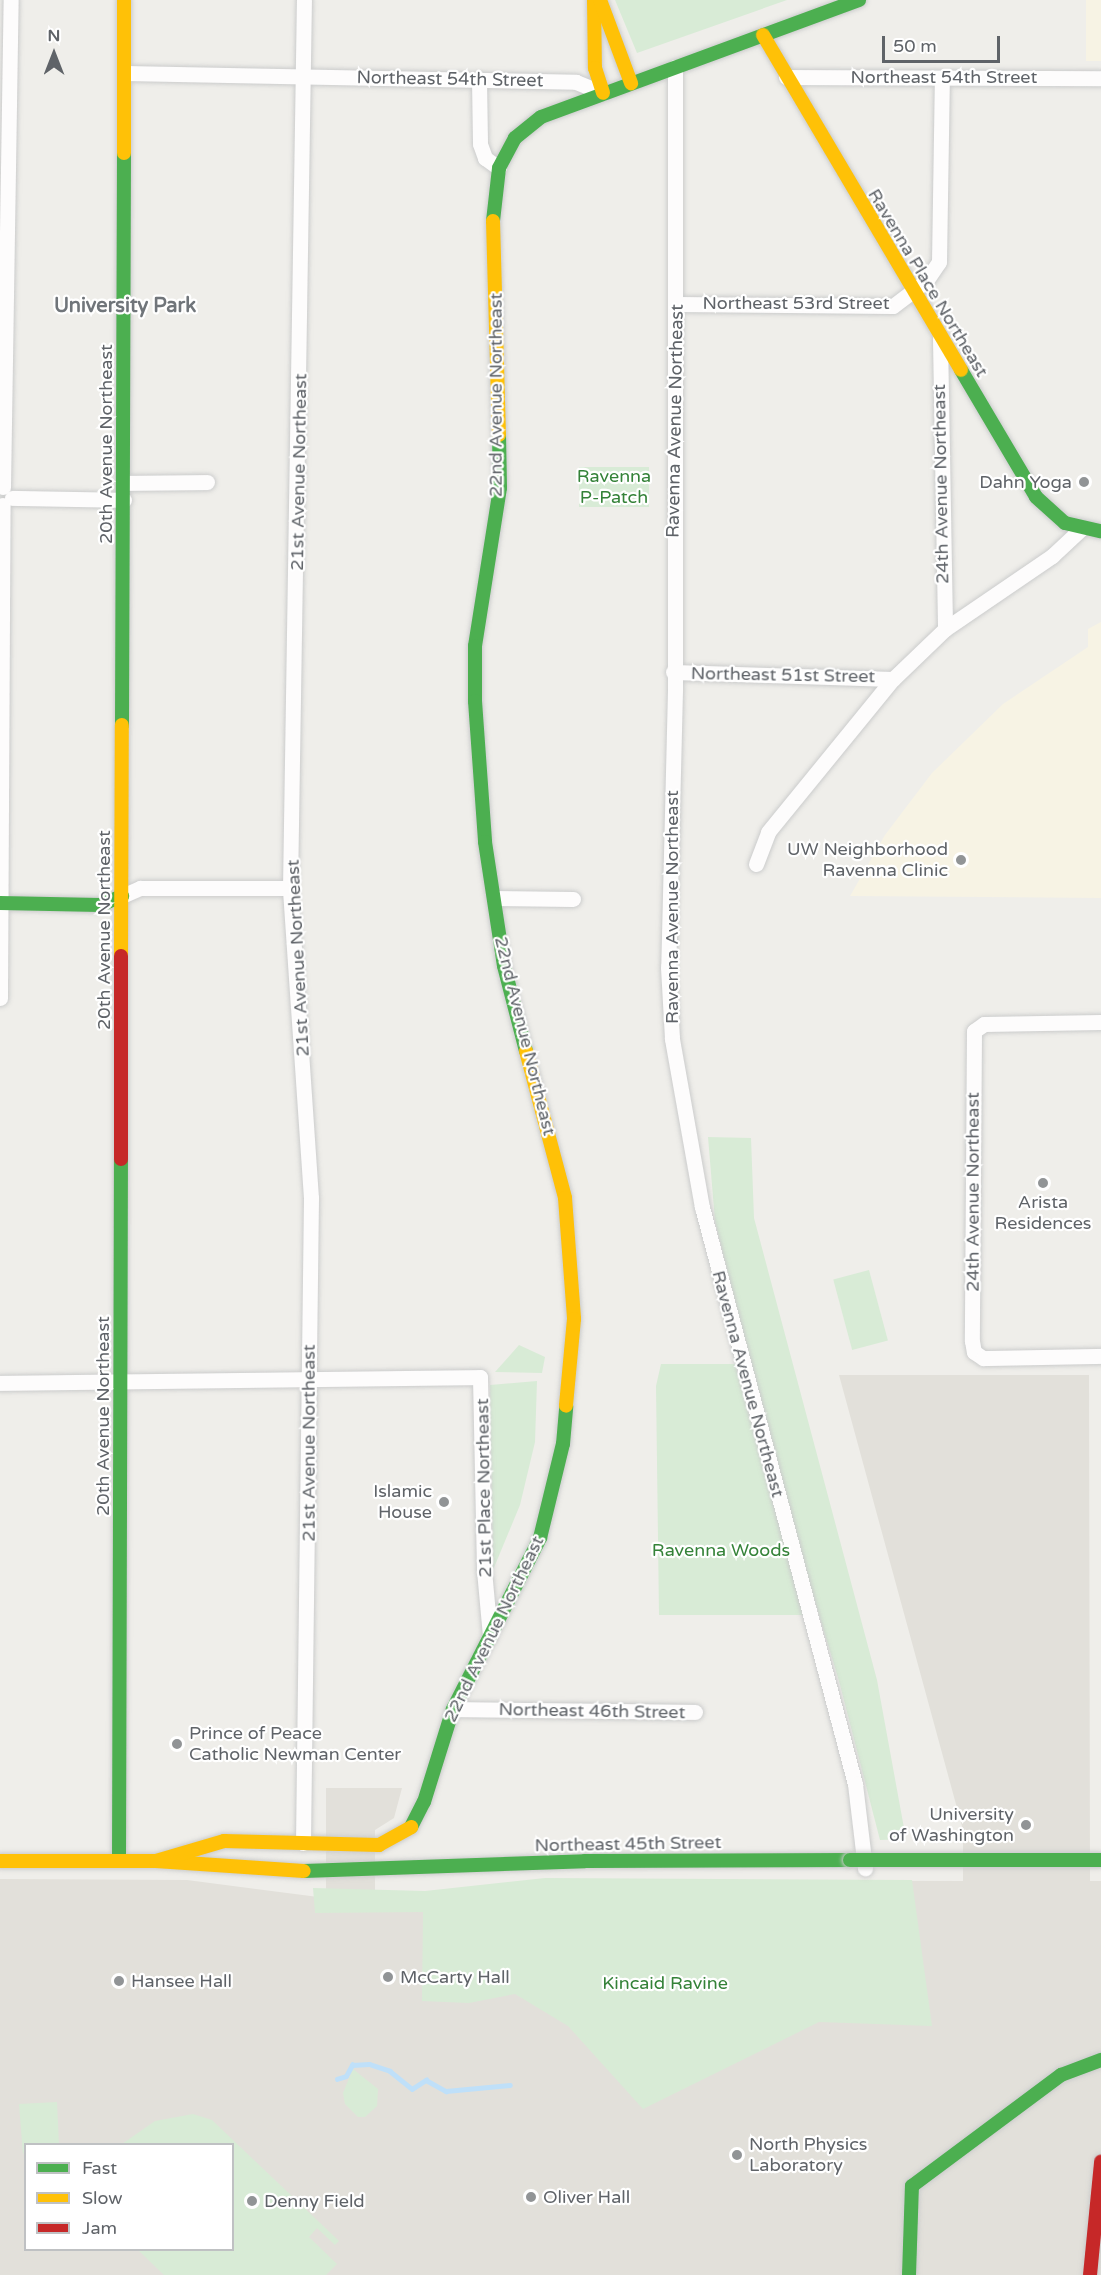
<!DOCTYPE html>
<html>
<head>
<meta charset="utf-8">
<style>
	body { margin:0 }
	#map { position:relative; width:1101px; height:2275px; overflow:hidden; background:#efeeea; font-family:"Varela Round",sans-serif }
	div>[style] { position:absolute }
	.commercial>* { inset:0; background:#f7f3e4; transform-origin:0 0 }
	.education>* { inset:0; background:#e2e0da }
	.green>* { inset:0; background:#d8ebd6; transform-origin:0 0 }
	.stream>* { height:4.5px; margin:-2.25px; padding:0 2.25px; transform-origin:2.25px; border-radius:2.25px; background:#bfe0f9 }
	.roads { filter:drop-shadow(0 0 2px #cbcccc) drop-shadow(0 0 2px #cbcccc) }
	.street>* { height:15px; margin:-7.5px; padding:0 7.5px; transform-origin:7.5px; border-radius:7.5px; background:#fdfcfc }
	.fast>* { height:14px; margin:-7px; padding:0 7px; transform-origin:7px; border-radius:7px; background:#4caf50 }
	.slow>* { height:14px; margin:-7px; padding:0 7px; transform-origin:7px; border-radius:7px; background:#ffc107 }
	.jam>* { height:14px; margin:-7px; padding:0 7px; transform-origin:7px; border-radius:7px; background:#c62828 }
	.bridges { filter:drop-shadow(0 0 2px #cacacb) drop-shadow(0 0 2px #cacacb) }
	.fast-bridge>* { height:14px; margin:-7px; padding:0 7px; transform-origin:7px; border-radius:7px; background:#4caf50 }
	.dots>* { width:16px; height:16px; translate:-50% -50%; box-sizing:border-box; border:3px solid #fff; border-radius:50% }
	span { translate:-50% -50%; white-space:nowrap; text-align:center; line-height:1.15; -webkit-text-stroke:4.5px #fff; paint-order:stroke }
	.street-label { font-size:18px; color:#5f6368 }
	.park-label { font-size:18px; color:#348238 }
	.poi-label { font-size:18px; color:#5f6368 }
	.right { translate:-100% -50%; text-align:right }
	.left { translate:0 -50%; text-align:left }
	.neighbourhood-label { font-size:20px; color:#70757a; font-weight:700 }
	.legend { position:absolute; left:24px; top:2143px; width:210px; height:108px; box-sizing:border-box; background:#fff; border:2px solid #bfc1c3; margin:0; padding:8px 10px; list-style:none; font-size:18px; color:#5f6368 }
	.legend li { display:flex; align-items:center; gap:12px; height:30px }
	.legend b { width:30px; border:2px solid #bfc1c3 }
	.north { position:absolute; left:24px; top:24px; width:60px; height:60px; -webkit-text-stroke:4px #fff; paint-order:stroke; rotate:0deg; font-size:16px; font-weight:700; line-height:24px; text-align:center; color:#5f6368 }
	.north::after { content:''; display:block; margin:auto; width:21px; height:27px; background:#5f6368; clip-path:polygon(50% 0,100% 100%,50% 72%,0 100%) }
	.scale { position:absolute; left:882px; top:36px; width:118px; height:27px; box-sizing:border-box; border:3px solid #5f6368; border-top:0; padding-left:8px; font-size:18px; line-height:21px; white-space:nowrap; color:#5f6368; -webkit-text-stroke:4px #fff; paint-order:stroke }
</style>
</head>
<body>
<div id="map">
	<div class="commercial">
		<i style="left:1086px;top:0;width:15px;height:61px"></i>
		<i style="clip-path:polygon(1101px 622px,1101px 898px,850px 896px,885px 835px,932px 773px,1003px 704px,1088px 647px,1088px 629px)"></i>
	</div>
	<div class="education">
		<i style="clip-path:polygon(evenodd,839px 1375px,1089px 1375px,1090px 1881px,1101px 1881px,1101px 2275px,0 2275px,0 1879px,187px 1880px,326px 1898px,326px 1788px,402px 1788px,394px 1818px,375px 1830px,375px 1898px,610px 1880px,963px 1881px,963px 1830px,839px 1375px,26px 2144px,232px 2144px,232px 2250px,26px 2250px,26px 2144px)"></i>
	</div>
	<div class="green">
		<i style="clip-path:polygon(615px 0,787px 0,637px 53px)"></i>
		<i style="left:579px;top:467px;width:70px;height:40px"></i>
		<i style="clip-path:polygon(708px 1137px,751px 1138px,754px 1218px,877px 1680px,906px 1839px,880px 1840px,839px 1681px,786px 1506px,715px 1221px)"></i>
		<i style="left:869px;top:1270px;width:73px;height:37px;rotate:75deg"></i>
		<i style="clip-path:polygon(519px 1345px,545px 1357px,542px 1373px,495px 1372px)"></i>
		<i style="clip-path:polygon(661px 1364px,735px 1364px,804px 1615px,659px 1615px,656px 1386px)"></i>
		<i style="clip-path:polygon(537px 1381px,535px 1442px,520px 1505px,493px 1570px,490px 1385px)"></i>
		<i style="clip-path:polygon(545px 1878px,912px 1880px,932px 2026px,819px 2022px,643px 2109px,568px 2026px,515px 1994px,469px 2003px,422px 2001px,423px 1912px,315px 1913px,313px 1888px,425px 1891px)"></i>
		<i style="clip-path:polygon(353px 2069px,378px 2089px,377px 2106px,365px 2117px,358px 2117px,345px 2104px,343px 2093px)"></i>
		<i style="clip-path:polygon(57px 2102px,59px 2144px,26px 2144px,23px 2155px,19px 2104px)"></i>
		<i style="clip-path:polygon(193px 2114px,212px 2120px,339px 2241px,335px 2245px,317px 2228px,309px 2237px,337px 2264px,326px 2275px,164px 2275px,138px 2250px,232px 2250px,232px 2144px,122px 2144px,155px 2121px)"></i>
	</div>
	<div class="stream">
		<i style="left:337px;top:2079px;width:9px;rotate:-18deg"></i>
		<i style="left:346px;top:2076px;width:13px;rotate:-61deg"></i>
		<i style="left:352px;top:2065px;width:17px;rotate:-3deg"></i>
		<i style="left:369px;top:2064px;width:22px;rotate:18deg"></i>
		<i style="left:390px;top:2071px;width:28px;rotate:39deg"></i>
		<i style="left:412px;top:2089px;width:17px;rotate:-33deg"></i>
		<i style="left:426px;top:2080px;width:23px;rotate:29deg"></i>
		<i style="left:446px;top:2091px;width:64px;rotate:-5.4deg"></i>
	</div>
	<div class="roads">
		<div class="street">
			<i style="left:675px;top:67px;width:623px;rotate:90deg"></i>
			<i style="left:675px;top:690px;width:277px;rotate:91.4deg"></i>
			<i style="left:668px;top:967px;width:72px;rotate:86.8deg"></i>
			<i style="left:672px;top:1039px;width:171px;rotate:79.9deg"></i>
			<i style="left:702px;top:1207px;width:597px;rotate:75.15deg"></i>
			<i style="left:855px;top:1784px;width:85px;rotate:83.2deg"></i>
			<i style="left:125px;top:73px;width:451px;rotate:1.1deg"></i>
			<i style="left:576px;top:82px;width:29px;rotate:22deg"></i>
			<i style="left:786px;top:77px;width:315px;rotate:0.2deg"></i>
			<i style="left:479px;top:79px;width:65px;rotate:89.1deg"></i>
			<i style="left:480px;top:144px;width:15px;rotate:70deg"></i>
			<i style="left:485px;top:158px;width:17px;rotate:36deg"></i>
			<i style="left:677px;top:304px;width:216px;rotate:0.5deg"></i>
			<i style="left:893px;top:306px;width:41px;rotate:-37.1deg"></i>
			<i style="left:926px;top:281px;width:23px;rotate:-56deg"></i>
			<i style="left:939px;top:262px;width:184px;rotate:-89.1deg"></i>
			<i style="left:940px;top:339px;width:290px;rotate:89deg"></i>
			<i style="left:124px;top:483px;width:83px;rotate:-0.7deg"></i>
			<i style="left:3px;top:487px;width:487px;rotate:-89.1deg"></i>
			<i style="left:12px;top:498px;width:112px;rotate:1deg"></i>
			<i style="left:673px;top:672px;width:220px;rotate:1.8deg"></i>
			<i style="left:756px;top:864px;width:34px;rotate:-69deg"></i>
			<i style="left:768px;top:832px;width:198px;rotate:-50.8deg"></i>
			<i style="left:893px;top:679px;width:72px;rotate:-43.9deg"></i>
			<i style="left:945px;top:629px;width:130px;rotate:-34.3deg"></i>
			<i style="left:1052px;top:556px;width:41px;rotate:-43deg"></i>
			<i style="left:122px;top:896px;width:20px;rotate:-24deg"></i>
			<i style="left:140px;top:888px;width:150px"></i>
			<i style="left:494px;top:898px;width:79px;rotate:0.7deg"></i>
			<i style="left:0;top:998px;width:493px;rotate:-89.7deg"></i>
			<i style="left:1101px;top:1022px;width:117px;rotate:179deg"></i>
			<i style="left:984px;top:1024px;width:12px;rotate:145deg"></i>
			<i style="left:974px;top:1031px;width:310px;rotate:90.4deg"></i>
			<i style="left:972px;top:1341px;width:11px;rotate:80deg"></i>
			<i style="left:974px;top:1352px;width:11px;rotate:34deg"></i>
			<i style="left:983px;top:1358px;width:118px;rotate:-1deg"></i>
			<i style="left:0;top:1383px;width:480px;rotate:-0.7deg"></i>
			<i style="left:480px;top:1377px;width:193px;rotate:88.8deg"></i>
			<i style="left:484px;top:1570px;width:66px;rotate:84.8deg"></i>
			<i style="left:453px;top:1709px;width:242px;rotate:0.7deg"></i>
			<i style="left:303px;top:1843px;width:645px;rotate:-89.29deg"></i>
			<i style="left:311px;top:1198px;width:311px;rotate:-93.9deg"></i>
			<i style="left:290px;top:888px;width:888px;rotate:-89.1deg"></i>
		</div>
		<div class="fast">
			<i style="left:493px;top:221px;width:53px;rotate:-83.5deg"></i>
			<i style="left:499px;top:168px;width:34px;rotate:-62deg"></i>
			<i style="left:515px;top:138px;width:33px;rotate:-39deg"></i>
			<i style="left:541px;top:117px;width:339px;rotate:-20.2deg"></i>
			<i style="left:961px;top:370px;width:147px;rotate:59.4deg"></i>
			<i style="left:1036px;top:497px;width:39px;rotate:42deg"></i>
			<i style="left:1065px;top:523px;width:37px;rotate:13deg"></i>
			<i style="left:499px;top:435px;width:53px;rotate:88.9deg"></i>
			<i style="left:500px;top:488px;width:160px;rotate:99deg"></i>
			<i style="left:475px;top:646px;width:55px;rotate:90deg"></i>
			<i style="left:475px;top:701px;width:141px;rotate:85.9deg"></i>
			<i style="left:485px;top:842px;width:125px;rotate:81.3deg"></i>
			<i style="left:504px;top:966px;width:88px;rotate:75.5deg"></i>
			<i style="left:122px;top:725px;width:572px;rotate:-89.8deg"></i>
			<i style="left:0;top:903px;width:100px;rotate:1.1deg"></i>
			<i style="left:100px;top:905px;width:24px;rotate:-22deg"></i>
			<i style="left:411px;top:1827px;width:28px;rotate:-63deg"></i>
			<i style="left:424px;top:1802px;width:97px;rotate:-72.7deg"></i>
			<i style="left:453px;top:1709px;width:192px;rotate:-63deg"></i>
			<i style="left:540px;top:1538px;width:97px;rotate:-76.3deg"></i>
			<i style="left:563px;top:1444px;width:38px;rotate:-85deg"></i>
			<i style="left:119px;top:1861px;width:702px;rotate:-89.84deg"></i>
			<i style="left:304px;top:1871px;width:281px;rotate:-2deg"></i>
			<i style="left:585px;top:1861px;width:265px;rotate:-0.2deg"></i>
			<i style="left:909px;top:2275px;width:89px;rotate:-88.1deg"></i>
			<i style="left:912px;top:2186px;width:186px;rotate:-36.7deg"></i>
			<i style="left:1061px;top:2075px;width:43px;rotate:-20.6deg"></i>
		</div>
		<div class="slow">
			<i style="left:594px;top:0;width:68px;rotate:89.2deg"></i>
			<i style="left:595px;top:68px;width:26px;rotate:72deg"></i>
			<i style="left:600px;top:0;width:89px;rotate:69.5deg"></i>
			<i style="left:763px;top:35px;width:389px;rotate:59.4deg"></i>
			<i style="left:124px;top:153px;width:153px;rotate:-90deg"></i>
			<i style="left:493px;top:221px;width:214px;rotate:88.4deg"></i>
			<i style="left:121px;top:956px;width:231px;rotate:-89.8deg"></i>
			<i style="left:526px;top:1051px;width:152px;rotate:75.1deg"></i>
			<i style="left:565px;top:1198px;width:121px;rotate:85.7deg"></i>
			<i style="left:574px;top:1319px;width:87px;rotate:95.3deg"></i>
			<i style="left:0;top:1861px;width:156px"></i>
			<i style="left:156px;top:1861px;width:148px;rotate:3.9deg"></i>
			<i style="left:156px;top:1861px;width:71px;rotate:-16.4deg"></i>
			<i style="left:224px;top:1841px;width:155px;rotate:1.5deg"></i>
			<i style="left:379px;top:1845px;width:37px;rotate:-29deg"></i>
		</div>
		<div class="jam">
			<i style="left:121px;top:1159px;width:203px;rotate:-90deg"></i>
			<i style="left:1090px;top:2275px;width:114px;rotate:-84.4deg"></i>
		</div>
	</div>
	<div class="bridges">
		<div class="fast-bridge">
			<i style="left:850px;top:1860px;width:251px"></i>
		</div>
	</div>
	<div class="dots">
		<i style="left:1084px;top:482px;background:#919496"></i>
		<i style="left:961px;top:860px;background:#919496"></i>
		<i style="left:1043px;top:1183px;background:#919496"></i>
		<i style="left:444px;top:1502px;background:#919496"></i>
		<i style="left:177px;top:1744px;background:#919496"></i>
		<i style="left:1026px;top:1825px;background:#919496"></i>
		<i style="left:388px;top:1977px;background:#919496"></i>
		<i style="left:119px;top:1981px;background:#919496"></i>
		<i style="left:737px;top:2155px;background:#919496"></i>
		<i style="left:531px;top:2197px;background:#919496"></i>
		<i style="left:252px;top:2201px;background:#919496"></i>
	</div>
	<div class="street-label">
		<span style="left:944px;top:77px">Northeast 54th Street</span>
		<span style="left:450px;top:79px;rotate:1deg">Northeast 54th Street</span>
		<span style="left:928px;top:283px;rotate:59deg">Ravenna Place Northeast</span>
		<span style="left:796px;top:303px">Northeast 53rd Street</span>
		<span style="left:496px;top:395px;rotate:-90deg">22nd Avenue Northeast</span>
		<span style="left:675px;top:421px;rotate:-89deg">Ravenna Avenue Northeast</span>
		<span style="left:106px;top:444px;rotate:-90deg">20th Avenue Northeast</span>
		<span style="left:299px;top:472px;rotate:-89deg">21st Avenue Northeast</span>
		<span style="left:941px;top:484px;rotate:-91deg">24th Avenue Northeast</span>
		<span style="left:783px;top:675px;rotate:1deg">Northeast 51st Street</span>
		<span style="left:672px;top:907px;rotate:-90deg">Ravenna Avenue Northeast</span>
		<span style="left:104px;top:930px;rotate:-90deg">20th Avenue Northeast</span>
		<span style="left:298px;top:958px;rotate:-93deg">21st Avenue Northeast</span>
		<span style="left:525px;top:1036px;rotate:76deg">22nd Avenue Northeast</span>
		<span style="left:973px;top:1192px;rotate:-90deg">24th Avenue Northeast</span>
		<span style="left:748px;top:1384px;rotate:75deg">Ravenna Avenue Northeast</span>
		<span style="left:103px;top:1416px;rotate:-90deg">20th Avenue Northeast</span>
		<span style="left:309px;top:1443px;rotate:-90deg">21st Avenue Northeast</span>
		<span style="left:484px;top:1488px;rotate:-91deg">21st Place Northeast</span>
		<span style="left:494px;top:1629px;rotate:-64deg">22nd Avenue Northeast</span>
		<span style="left:592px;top:1711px;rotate:1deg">Northeast 46th Street</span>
		<span style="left:628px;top:1844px;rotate:-1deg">Northeast 45th Street</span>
	</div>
	<div class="park-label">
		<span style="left:614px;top:487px">Ravenna<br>P-Patch</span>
		<span style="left:721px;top:1550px">Ravenna Woods</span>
		<span style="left:665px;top:1983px">Kincaid Ravine</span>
	</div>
	<div class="poi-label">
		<span class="right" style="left:1072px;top:482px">Dahn Yoga</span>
		<span class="right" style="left:948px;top:860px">UW Neighborhood<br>Ravenna Clinic</span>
		<span style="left:1043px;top:1213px">Arista<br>Residences</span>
		<span class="right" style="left:432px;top:1502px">Islamic<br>House</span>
		<span class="left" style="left:189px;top:1744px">Prince of Peace<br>Catholic Newman Center</span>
		<span class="right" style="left:1014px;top:1825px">University<br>of Washington</span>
		<span class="left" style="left:400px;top:1977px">McCarty Hall</span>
		<span class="left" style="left:131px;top:1981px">Hansee Hall</span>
		<span class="left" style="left:749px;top:2155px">North Physics<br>Laboratory</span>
		<span class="left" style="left:543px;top:2197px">Oliver Hall</span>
		<span class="left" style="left:264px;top:2201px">Denny Field</span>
	</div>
	<div class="neighbourhood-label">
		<span style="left:125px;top:306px">University Park</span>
	</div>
	<ul class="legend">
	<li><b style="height:8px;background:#4caf50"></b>Fast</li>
	<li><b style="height:8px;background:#ffc107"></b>Slow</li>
	<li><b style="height:8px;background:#c62828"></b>Jam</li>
	</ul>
	<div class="north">N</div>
	<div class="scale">50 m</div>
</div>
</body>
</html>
